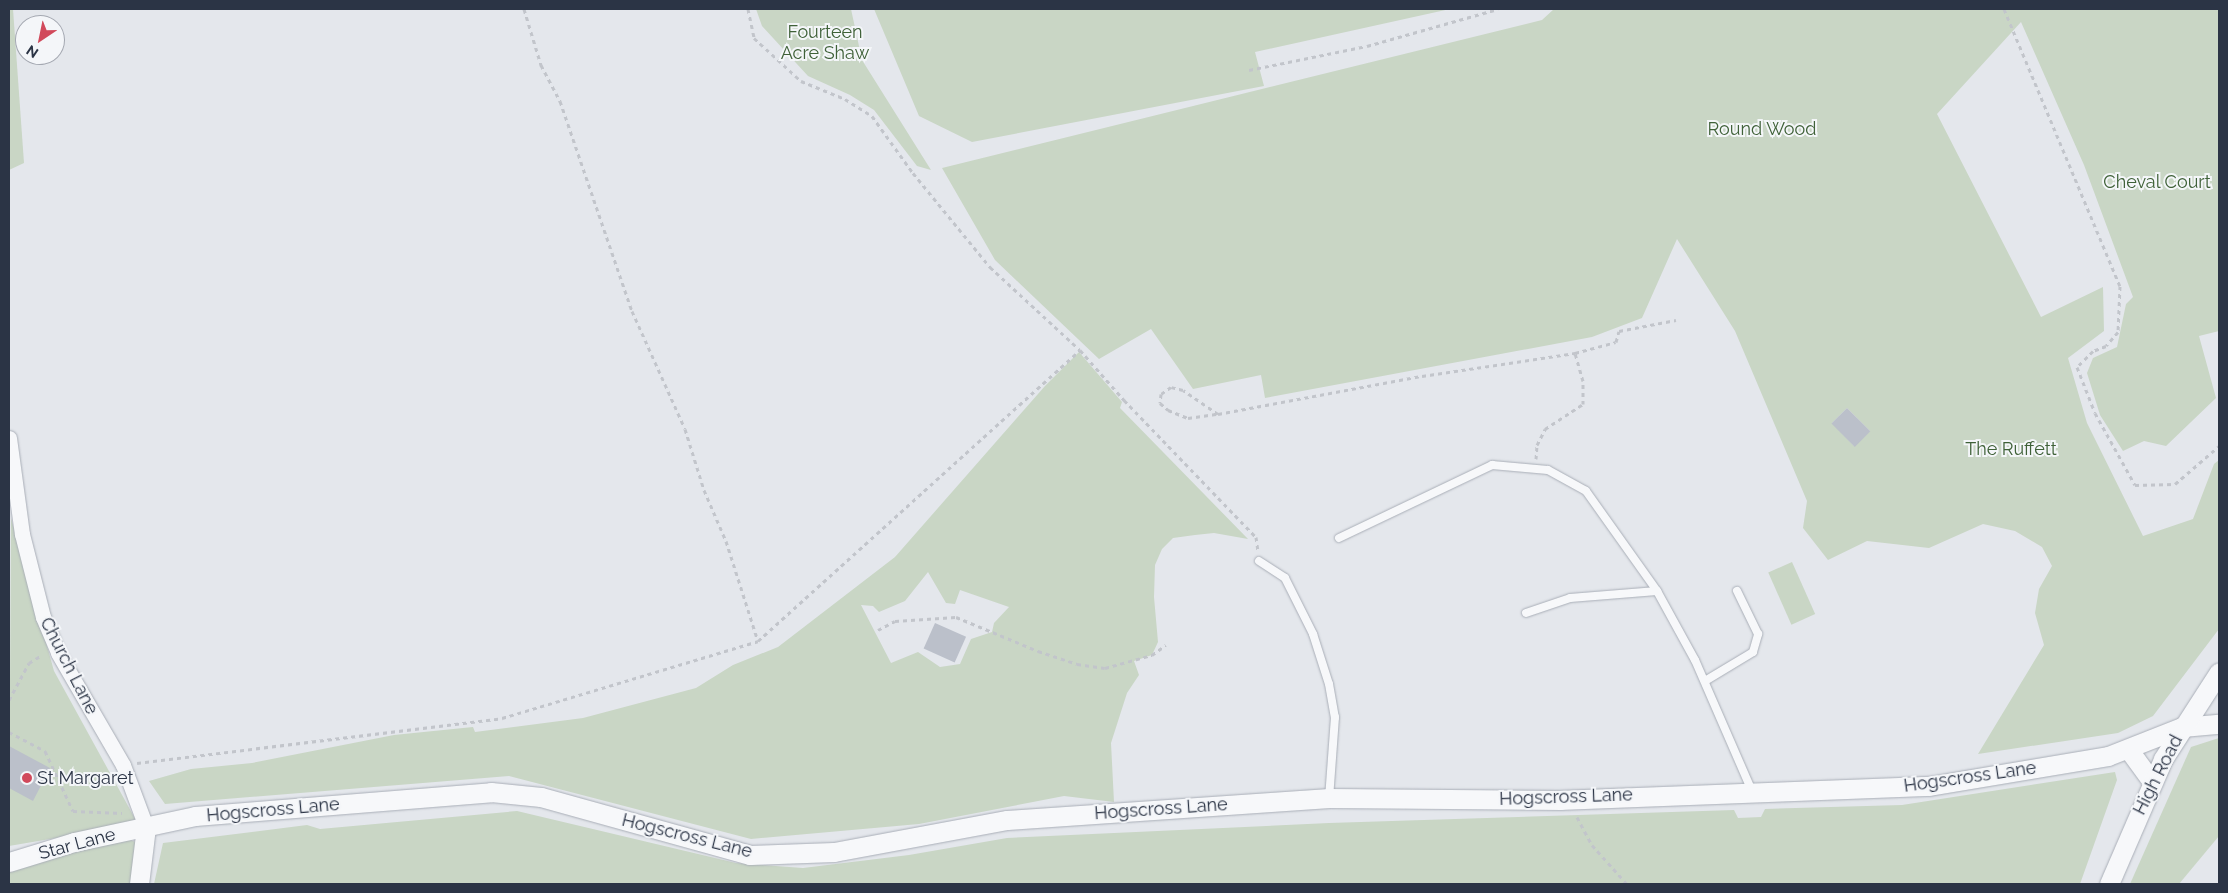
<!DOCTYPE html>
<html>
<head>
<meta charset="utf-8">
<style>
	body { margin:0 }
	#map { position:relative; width:2228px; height:893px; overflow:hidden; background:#e4e7ec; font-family:Raleway,sans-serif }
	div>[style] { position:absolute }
	.green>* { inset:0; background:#c9d6c5; transform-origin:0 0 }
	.building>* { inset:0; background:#bbc0ca; transform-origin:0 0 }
	.path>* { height:3px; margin-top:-1.5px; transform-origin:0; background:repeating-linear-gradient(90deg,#c2c5cb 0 4px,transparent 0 8px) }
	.roads { filter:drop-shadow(0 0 1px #a9aeb7) drop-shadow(0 0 1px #a9aeb7) }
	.service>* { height:8px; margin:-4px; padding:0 4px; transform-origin:4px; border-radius:4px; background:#f7f8fa }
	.minor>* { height:15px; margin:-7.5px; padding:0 7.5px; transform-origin:7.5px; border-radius:7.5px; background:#f7f8fa }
	.tertiary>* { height:19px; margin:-9.5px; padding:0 9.5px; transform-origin:9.5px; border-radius:9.5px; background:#f7f8fa }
	.dots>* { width:14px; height:14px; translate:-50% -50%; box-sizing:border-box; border:2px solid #f4f6f9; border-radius:50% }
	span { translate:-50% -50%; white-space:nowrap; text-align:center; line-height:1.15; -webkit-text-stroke:4px #f4f6f9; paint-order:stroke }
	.park-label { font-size:18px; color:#3f6138 }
	.street-label { font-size:18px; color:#2b3445 }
	.poi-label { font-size:18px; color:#2b3445 }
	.left { translate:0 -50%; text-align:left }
	.frame { position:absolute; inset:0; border:10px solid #2b3445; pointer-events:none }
	.north { position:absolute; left:15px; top:15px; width:50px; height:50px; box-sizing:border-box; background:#f4f6f9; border:1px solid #a4a8b1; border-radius:50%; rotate:214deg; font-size:14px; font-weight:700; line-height:20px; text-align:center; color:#2b3445 }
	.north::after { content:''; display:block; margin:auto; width:18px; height:22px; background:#d1495b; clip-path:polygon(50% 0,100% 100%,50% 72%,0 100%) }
</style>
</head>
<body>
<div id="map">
	<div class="green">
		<i style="clip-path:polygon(9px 9px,13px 9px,24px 163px,9px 170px)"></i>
		<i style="clip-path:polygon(756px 9px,851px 9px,862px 60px,931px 170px,917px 166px,874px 110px,850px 95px,808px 76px,762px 26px)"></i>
		<i style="clip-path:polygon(874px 9px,1450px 9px,1255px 52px,1264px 86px,972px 142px,919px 116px)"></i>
		<i style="clip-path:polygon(evenodd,1554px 9px,2219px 9px,2219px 331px,2199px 336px,2216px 398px,2166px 446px,2144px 441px,2123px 451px,2100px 415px,2087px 373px,2093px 358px,2117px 347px,2126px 304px,2133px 297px,2084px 165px,2021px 22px,1937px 114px,2041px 317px,2103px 287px,2104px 331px,2068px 358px,2087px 423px,2143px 536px,2193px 519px,2214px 464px,2219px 460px,2219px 629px,2153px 716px,2118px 733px,1978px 754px,2044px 645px,2035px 613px,2039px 589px,2052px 566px,2042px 547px,2015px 531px,1983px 524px,1929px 548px,1867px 541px,1828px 560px,1803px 528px,1807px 501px,1735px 331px,1677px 239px,1642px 318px,1592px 337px,1265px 398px,1261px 375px,1193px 389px,1151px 329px,1099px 359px,995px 260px,942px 168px,1542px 20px,1554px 9px,1847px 408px,1870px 431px,1854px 446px,1832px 423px,1847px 408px)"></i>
		<i style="clip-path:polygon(evenodd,1079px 352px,1122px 402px,1120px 408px,1248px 539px,1214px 533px,1195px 535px,1173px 538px,1162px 549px,1155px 565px,1154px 597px,1158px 642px,1152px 655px,1134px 661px,1139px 675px,1127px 693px,1111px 743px,1114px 802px,1064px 796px,919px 824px,751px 839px,509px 776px,165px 804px,149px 781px,191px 769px,252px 763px,394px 735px,473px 727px,475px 732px,583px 718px,696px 688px,733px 665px,778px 647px,895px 557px,1045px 386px,1079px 352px,928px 572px,946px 603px,955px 604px,960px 590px,1009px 607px,994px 623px,992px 632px,971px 639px,960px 664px,940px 667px,918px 652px,891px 663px,861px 605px,873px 606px,879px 612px,905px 601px,928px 572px)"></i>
		<i style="clip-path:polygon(11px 518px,54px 671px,138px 824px,9px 846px)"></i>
		<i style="left:1792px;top:562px;width:57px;height:26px;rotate:66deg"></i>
		<i style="clip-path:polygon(2219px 738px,2219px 836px,2179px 884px,2130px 884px,2191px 747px)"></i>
		<i style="clip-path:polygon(2115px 772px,2117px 780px,2080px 884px,154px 884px,163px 843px,307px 825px,320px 829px,517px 811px,736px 863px,803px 868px,909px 855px,1007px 838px,1329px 823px,1734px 810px,1738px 818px,1761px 817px,1765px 809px,1902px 805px)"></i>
		<i style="clip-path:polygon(128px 839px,138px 843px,132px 884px,9px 884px,9px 869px)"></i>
	</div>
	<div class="building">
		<i style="left:1847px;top:408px;width:33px;height:22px;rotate:45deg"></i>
		<i style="left:935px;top:623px;width:34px;height:28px;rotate:24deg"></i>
		<i style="clip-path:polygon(9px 746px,50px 768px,33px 801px,9px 788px)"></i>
	</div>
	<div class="path">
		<i style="left:524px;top:9px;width:59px;rotate:73.1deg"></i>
		<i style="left:541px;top:65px;width:41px;rotate:62.2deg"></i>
		<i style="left:560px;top:101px;width:222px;rotate:71.1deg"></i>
		<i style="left:632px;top:311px;width:129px;rotate:65.8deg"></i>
		<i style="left:685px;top:429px;width:64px;rotate:72.7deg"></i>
		<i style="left:704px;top:490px;width:56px;rotate:66.7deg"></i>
		<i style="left:726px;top:541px;width:105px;rotate:72.3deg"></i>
		<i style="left:748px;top:9px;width:30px;rotate:78deg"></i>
		<i style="left:754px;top:38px;width:64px;rotate:42.5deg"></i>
		<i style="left:801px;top:81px;width:48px;rotate:22.2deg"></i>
		<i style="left:845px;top:99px;width:32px;rotate:32deg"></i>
		<i style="left:872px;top:116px;width:70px;rotate:54.3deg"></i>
		<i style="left:913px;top:173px;width:122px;rotate:50.7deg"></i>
		<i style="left:990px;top:267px;width:122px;rotate:42.7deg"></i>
		<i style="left:1080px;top:350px;width:67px;rotate:48.7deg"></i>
		<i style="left:1124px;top:400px;width:190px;rotate:46.1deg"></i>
		<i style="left:1256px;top:537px;width:15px;rotate:82deg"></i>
		<i style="left:2004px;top:9px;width:300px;rotate:67.3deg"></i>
		<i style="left:2120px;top:286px;width:46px;rotate:92.5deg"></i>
		<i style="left:2118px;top:332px;width:18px;rotate:131deg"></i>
		<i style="left:2106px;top:346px;width:14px;rotate:159deg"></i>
		<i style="left:2093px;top:351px;width:23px;rotate:135deg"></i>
		<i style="left:2077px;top:367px;width:49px;rotate:68.6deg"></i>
		<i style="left:2095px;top:413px;width:82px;rotate:60.9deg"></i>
		<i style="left:2135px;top:485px;width:40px;rotate:-1.4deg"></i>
		<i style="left:2175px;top:484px;width:58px;rotate:-40.8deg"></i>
		<i style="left:1249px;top:70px;width:120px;rotate:-11.5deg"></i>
		<i style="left:1367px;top:46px;width:136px;rotate:-15.8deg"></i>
		<i style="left:1218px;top:414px;width:42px;rotate:-145.6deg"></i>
		<i style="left:1183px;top:390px;width:12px;rotate:-166deg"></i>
		<i style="left:1171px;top:387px;width:12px;rotate:145deg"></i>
		<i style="left:1161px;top:394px;width:9px;rotate:96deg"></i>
		<i style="left:1160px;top:403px;width:11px;rotate:41deg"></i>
		<i style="left:1168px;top:410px;width:22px;rotate:22deg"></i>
		<i style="left:1188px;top:418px;width:30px;rotate:-8deg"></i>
		<i style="left:1218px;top:414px;width:208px;rotate:-10.6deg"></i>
		<i style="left:1422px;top:376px;width:155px;rotate:-8.5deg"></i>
		<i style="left:1575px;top:353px;width:42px;rotate:-15deg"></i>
		<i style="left:1616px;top:342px;width:11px;rotate:-75deg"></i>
		<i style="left:1619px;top:331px;width:58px;rotate:-10.9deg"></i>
		<i style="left:1536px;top:459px;width:14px;rotate:-86deg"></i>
		<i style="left:1537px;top:445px;width:18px;rotate:-63deg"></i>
		<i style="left:1545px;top:429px;width:45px;rotate:-33.3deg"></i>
		<i style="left:1583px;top:404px;width:23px;rotate:-90deg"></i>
		<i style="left:1583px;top:381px;width:29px;rotate:-106deg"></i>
		<i style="left:878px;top:630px;width:19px;rotate:-28deg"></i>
		<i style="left:895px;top:621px;width:61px;rotate:-3.8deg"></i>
		<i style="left:956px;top:617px;width:89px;rotate:22.5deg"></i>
		<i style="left:1038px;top:651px;width:41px;rotate:18.4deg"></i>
		<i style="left:1077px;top:664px;width:28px;rotate:8deg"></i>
		<i style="left:1105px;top:668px;width:49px;rotate:-15.5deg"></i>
		<i style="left:1152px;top:655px;width:17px;rotate:-36deg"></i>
		<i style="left:9px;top:700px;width:42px;rotate:-61.6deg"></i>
		<i style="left:29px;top:663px;width:15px;rotate:-32deg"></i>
		<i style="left:9px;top:732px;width:41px;rotate:27.8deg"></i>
		<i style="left:45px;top:751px;width:66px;rotate:65deg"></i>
		<i style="left:73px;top:811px;width:49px;rotate:2.3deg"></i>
		<i style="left:137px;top:763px;width:368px;rotate:-7deg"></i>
		<i style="left:502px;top:718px;width:267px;rotate:-16.7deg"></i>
		<i style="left:758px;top:641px;width:434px;rotate:-42.1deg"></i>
		<i style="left:1577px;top:817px;width:32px;rotate:62deg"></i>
		<i style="left:1592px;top:845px;width:52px;rotate:48.1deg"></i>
	</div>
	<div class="roads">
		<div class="service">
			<i style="left:1339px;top:538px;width:170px;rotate:-25.5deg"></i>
			<i style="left:1492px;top:465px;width:56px;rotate:5.1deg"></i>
			<i style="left:1548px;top:470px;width:43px;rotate:28.9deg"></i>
			<i style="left:1586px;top:491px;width:123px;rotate:54.6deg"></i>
			<i style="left:1259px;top:561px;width:31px;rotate:33deg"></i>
			<i style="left:1285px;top:578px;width:63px;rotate:63.4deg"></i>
			<i style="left:1313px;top:634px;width:52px;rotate:72.3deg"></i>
			<i style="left:1329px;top:684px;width:34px;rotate:80deg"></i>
			<i style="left:1335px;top:717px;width:81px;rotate:94.2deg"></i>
			<i style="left:1526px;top:613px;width:46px;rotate:-18.8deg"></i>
			<i style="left:1570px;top:598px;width:87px;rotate:-4.6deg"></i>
			<i style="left:1657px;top:591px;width:79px;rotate:61.2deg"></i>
			<i style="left:1695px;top:660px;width:143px;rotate:66.5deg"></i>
			<i style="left:1705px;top:681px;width:56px;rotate:-31.1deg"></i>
			<i style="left:1753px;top:652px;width:19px;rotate:-74deg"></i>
			<i style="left:1758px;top:634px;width:48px;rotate:-116deg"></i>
		</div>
		<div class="minor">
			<i style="left:9px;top:438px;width:97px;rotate:82.3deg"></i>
			<i style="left:22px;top:534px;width:86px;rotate:75.8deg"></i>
			<i style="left:43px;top:617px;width:39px;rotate:67deg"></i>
			<i style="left:58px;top:653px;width:129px;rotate:59.9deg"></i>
			<i style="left:123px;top:765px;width:66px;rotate:69.6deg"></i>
		</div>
		<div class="tertiary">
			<i style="left:2129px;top:750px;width:39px;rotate:54deg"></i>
			<i style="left:9px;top:862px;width:68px;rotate:-17.1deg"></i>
			<i style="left:74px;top:842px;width:124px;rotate:-12.1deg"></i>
			<i style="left:195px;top:816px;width:297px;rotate:-4.6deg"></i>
			<i style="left:491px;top:792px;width:50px;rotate:5.7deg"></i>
			<i style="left:541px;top:797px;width:217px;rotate:15.5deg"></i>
			<i style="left:750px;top:855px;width:84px;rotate:-2deg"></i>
			<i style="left:834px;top:852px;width:176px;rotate:-10.5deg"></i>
			<i style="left:1007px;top:820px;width:323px;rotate:-3.9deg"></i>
			<i style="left:1329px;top:798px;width:232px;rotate:0.5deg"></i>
			<i style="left:1561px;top:800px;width:368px;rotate:-2.2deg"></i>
			<i style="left:1929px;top:786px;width:181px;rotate:-9.5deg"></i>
			<i style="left:2108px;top:756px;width:79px;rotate:-21.4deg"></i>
			<i style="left:2182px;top:727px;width:37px;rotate:-5deg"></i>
			<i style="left:139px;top:884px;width:57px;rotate:-83deg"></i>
			<i style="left:2109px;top:884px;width:136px;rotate:-66.6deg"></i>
			<i style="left:2163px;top:759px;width:103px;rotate:-57.2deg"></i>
		</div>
	</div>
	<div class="dots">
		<i style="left:27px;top:778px;background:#d1495b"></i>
	</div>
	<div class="park-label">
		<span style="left:825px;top:43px">Fourteen<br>Acre Shaw</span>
		<span style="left:1762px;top:129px">Round Wood</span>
		<span style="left:2157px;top:182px">Cheval Court</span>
		<span style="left:2011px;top:449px">The Ruffett</span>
	</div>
	<div class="street-label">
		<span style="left:69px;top:666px;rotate:63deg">Church Lane</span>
		<span style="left:2158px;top:775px;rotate:-63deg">High Road</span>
		<span style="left:1970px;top:777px;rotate:-8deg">Hogscross Lane</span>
		<span style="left:1566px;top:797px;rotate:-2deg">Hogscross Lane</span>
		<span style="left:1161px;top:809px;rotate:-4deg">Hogscross Lane</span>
		<span style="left:273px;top:810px;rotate:-5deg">Hogscross Lane</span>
		<span style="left:687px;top:836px;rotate:14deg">Hogscross Lane</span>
		<span style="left:77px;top:844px;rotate:-15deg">Star Lane</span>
	</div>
	<div class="poi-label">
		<span class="left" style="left:37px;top:778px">St Margaret</span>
	</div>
	<div class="frame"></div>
	<div class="north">N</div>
</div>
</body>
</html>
